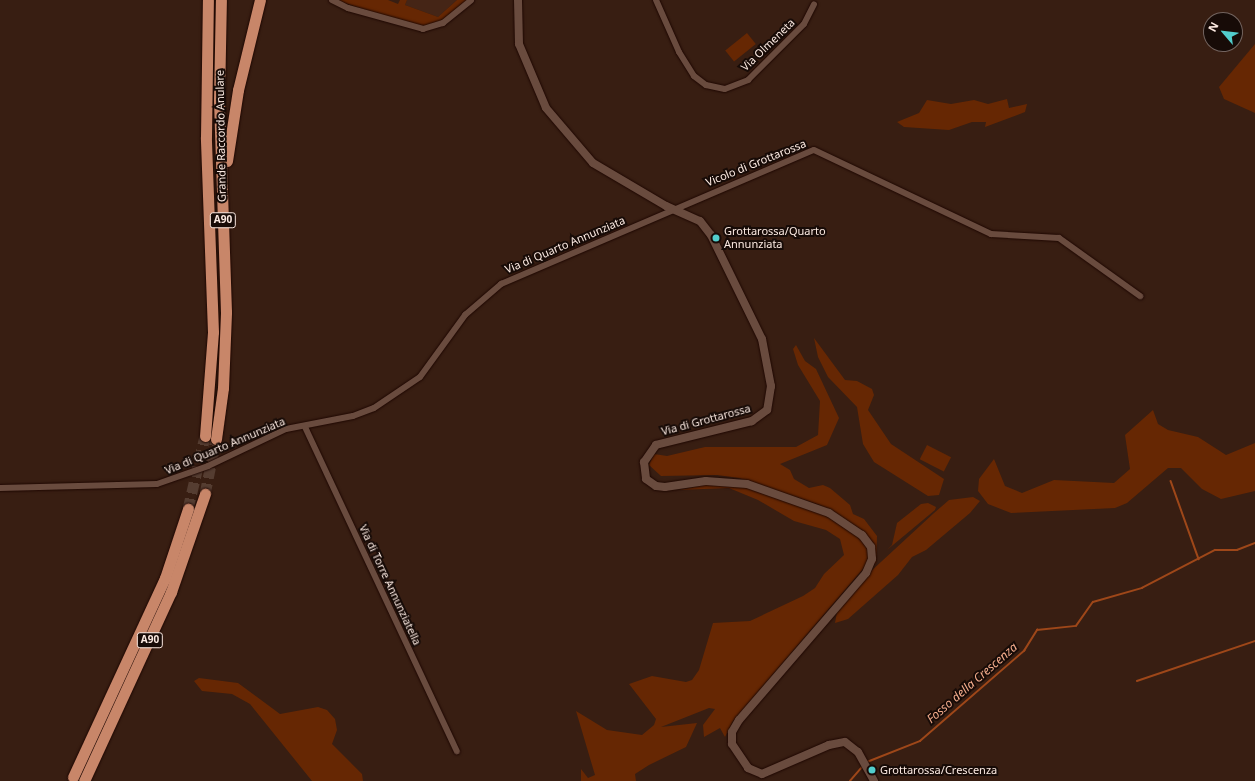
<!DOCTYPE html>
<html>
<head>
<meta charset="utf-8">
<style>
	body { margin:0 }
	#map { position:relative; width:1255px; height:781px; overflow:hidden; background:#381e12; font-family:"Noto Sans",sans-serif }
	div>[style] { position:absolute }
	.built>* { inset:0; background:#452516 }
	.green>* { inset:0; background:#662703; transform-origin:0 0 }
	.stream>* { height:1.5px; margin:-0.75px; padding:0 0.75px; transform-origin:0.75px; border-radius:0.75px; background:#9e4719 }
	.highway-tunnel>* { height:11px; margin-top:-5.5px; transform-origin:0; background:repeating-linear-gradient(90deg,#553d31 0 11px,transparent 0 16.5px) }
	.roads { filter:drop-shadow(0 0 1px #1e0701) drop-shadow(0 0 1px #1e0701) }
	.street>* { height:6px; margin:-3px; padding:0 3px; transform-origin:3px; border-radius:3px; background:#694b3e }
	.secondary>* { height:8px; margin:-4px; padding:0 4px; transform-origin:4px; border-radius:4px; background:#694b3e }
	.highway>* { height:11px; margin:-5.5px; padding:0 5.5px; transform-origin:5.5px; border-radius:5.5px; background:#c88669 }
	.dots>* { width:11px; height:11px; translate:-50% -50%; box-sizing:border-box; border:2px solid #170b07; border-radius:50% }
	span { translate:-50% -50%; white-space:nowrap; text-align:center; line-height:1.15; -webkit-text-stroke:4px #170b07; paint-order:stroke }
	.shield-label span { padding:1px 3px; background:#170b07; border:1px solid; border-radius:3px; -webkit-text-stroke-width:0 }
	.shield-label { font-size:10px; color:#fceae2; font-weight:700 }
	.street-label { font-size:11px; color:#fceae2 }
	.poi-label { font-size:11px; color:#fceae2 }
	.left { translate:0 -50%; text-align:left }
	.water-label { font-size:12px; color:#f5ad8d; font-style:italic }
	.north { position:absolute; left:1203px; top:12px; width:40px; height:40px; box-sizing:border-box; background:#170b07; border:1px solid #73645f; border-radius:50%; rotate:298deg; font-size:11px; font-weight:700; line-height:16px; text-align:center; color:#fceae2 }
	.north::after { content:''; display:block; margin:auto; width:14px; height:18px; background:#52cdcc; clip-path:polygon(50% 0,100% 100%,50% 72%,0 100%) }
</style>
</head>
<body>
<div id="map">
	<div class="built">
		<i style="clip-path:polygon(407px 0,457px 0,438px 17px,405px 5px)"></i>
	</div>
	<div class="green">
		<i style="clip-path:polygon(336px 0,388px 0,398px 4px,400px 0,407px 0,405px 5px,438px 17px,457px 0,468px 0,439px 23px,420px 28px)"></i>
		<i style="left:747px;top:33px;width:14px;height:28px;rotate:51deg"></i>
		<i style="clip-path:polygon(1255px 44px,1255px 113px,1224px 99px,1219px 87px)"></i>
		<i style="clip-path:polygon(1007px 99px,1009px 108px,1027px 104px,1025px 112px,985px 127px,986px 122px,972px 122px,949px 130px,904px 127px,897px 122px,919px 113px,927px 100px,951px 104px,974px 100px,988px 104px)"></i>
		<i style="clip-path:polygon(814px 338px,845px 380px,857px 381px,872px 389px,874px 395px,868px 410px,891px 444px,944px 479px,939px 495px,928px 496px,874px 462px,863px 444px,857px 407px,828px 377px,818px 357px)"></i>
		<i style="clip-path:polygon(796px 345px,805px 361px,816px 369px,839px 418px,827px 445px,780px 464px,790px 470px,794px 479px,809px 488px,823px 485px,830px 488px,850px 505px,853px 514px,864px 519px,877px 536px,876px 564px,859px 529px,820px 505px,739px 478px,717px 475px,661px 476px,649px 465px,654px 454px,667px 456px,705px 447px,796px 447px,818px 435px,820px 401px,798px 365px,793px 349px)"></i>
		<i style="clip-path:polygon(1153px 410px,1158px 424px,1168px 430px,1198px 437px,1226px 455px,1255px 443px,1255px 491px,1221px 499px,1202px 489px,1181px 468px,1168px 468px,1127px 503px,1115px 508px,1011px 513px,988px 504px,978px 491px,979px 479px,994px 459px,1005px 486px,1022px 493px,1054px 480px,1114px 483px,1130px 469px,1125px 435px)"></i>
		<i style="left:927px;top:445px;width:27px;height:16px;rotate:27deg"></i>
		<i style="clip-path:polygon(725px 481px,815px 508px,861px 537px,868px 548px,868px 563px,733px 721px,725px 737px,720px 728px,704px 737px,703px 725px,715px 709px,709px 708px,661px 727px,697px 723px,686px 747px,649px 765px,635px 774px,636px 781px,581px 781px,581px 769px,588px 778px,595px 775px,576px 711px,607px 730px,642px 735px,654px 725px,656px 719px,629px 684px,652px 676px,686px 682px,692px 680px,699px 670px,713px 623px,750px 621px,803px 596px,815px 588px,824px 574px,844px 555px,840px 539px,826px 530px,794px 521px,758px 500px,729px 488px,679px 490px)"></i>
		<i style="clip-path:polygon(973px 497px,980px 501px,970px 513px,926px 550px,912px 557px,898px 575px,848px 619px,835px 623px,837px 612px,869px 573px,934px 513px,949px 500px)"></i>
		<i style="clip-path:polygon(928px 503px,936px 507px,935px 510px,887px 550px,892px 545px,897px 523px,921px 504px)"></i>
		<i style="clip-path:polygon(199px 678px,238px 683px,280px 714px,318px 707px,327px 710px,335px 719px,337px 730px,332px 744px,362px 774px,363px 781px,312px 781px,250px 704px,232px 694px,202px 691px,194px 681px)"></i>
	</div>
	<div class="stream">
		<i style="left:1171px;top:481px;width:83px;rotate:70.3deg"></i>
		<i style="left:1137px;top:681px;width:125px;rotate:-18.7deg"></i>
		<i style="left:867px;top:762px;width:57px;rotate:-21.6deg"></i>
		<i style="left:920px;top:741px;width:138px;rotate:-40.9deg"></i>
		<i style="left:1024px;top:651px;width:25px;rotate:-58deg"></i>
		<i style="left:1037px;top:630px;width:39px;rotate:-6deg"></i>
		<i style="left:1076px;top:626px;width:29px;rotate:-55deg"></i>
		<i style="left:1093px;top:602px;width:51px;rotate:-15.9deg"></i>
		<i style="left:1142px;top:588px;width:82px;rotate:-27.5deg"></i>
		<i style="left:1215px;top:550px;width:22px"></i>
		<i style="left:1237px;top:550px;width:19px;rotate:-21deg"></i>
		<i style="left:850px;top:781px;width:18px;rotate:-49deg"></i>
	</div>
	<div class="highway-tunnel">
		<i style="left:205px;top:494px;width:56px;rotate:-78.7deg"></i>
		<i style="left:188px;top:509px;width:75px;rotate:-76.9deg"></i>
	</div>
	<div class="roads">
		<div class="street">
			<i style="left:332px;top:0;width:18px;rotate:27deg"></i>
			<i style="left:348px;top:8px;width:78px;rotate:15.6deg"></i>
			<i style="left:423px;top:29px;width:21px;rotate:-17deg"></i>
			<i style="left:443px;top:23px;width:36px;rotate:-39deg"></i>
			<i style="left:656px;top:0;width:57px;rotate:66.1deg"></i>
			<i style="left:679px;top:52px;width:28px;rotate:58deg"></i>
			<i style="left:694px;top:76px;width:15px;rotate:37deg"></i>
			<i style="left:706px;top:85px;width:19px;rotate:12deg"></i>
			<i style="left:725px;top:89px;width:25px;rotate:-21deg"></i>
			<i style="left:748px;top:80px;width:79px;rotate:-45deg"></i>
			<i style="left:804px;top:24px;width:22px;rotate:-63deg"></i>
			<i style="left:305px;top:427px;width:358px;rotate:64.9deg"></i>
			<i style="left:0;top:488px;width:157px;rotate:-1.5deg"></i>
			<i style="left:157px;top:484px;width:54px;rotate:-19.4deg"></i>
			<i style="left:208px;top:466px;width:86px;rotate:-25.4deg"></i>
			<i style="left:286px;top:429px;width:68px;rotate:-11deg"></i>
			<i style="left:353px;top:416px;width:22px;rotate:-21deg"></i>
			<i style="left:374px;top:408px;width:55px;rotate:-34deg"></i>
			<i style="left:420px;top:377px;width:77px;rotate:-54deg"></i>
			<i style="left:465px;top:315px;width:48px;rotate:-40.7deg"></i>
			<i style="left:501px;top:284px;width:340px;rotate:-23.2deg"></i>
			<i style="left:814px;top:150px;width:196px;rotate:25.4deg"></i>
			<i style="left:991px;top:234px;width:68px;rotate:3.4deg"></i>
			<i style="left:1059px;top:238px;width:100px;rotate:35.6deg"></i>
		</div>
		<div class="secondary">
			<i style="left:518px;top:0;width:44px;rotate:88.7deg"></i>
			<i style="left:519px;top:44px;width:69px;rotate:67.1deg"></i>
			<i style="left:546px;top:108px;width:72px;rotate:49.5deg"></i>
			<i style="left:593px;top:163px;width:85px;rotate:30.5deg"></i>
			<i style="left:666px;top:206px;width:37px;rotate:24deg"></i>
			<i style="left:700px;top:221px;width:18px;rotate:52deg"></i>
			<i style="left:711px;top:235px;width:116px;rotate:63.9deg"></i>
			<i style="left:762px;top:339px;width:48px;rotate:79.2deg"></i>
			<i style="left:771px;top:386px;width:24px;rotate:99deg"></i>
			<i style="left:767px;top:410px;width:19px;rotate:144deg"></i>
			<i style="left:752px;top:421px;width:99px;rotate:166deg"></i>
			<i style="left:656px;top:445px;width:21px;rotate:125deg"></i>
			<i style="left:644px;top:462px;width:17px;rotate:83deg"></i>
			<i style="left:646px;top:479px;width:12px;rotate:35deg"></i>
			<i style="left:656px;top:486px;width:9px;rotate:6deg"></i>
			<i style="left:665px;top:487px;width:41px;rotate:-8.3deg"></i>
			<i style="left:706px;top:481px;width:41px;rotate:4.2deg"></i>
			<i style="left:747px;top:484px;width:87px;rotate:19.5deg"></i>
			<i style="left:829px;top:513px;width:40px;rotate:34deg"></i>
			<i style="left:862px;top:535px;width:15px;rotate:53deg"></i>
			<i style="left:871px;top:547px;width:12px;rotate:85deg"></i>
			<i style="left:872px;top:559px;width:15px;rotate:113deg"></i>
			<i style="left:866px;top:573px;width:194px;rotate:130.8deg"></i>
			<i style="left:739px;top:720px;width:14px;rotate:120deg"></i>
			<i style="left:732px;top:732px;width:12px;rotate:90deg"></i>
			<i style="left:732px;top:744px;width:29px;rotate:56deg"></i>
			<i style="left:748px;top:768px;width:15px;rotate:23deg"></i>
			<i style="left:762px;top:774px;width:73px;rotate:-23.4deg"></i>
			<i style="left:829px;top:745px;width:16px;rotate:-11deg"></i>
			<i style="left:845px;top:742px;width:16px;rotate:38deg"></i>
			<i style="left:858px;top:752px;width:33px;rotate:61deg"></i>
		</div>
		<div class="highway">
			<i style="left:227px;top:161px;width:72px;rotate:-81.2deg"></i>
			<i style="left:238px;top:90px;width:93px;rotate:-76.3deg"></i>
			<i style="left:205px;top:436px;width:104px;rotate:-85.6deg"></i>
			<i style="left:213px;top:332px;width:195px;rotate:-92.1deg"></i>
			<i style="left:206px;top:137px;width:137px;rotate:-89.2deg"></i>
			<i style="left:216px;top:439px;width:51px;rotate:-82.2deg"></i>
			<i style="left:223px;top:388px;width:76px;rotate:-87.7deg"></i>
			<i style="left:226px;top:312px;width:212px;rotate:-91.9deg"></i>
			<i style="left:219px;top:100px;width:100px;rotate:-88.9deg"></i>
			<i style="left:73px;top:777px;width:219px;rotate:-65.2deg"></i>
			<i style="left:165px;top:578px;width:73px;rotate:-71.6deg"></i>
			<i style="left:84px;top:781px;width:208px;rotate:-65.3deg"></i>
			<i style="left:171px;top:592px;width:104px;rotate:-70.9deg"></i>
		</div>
	</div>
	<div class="dots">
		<i style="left:716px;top:238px;background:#52cdcc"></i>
		<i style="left:872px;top:770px;background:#52cdcc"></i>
	</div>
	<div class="shield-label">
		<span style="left:223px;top:220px">A90</span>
		<span style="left:150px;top:640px">A90</span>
	</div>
	<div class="street-label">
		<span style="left:768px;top:45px;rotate:-44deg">Via Olmeneta</span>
		<span style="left:221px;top:136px;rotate:-91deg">Grande Raccordo Anulare</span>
		<span style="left:756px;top:163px;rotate:-22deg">Vicolo di Grottarossa</span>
		<span style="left:565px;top:245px;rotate:-23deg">Via di Quarto Annunziata</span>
		<span style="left:706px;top:420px;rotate:-15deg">Via di Grottarossa</span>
		<span style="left:225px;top:446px;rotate:-23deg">Via di Quarto Annunziata</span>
		<span style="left:390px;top:585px;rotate:65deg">Via di Torre Annunziatella</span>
	</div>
	<div class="poi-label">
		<span class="left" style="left:724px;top:238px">Grottarossa/Quarto<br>Annunziata</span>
		<span class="left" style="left:880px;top:770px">Grottarossa/Crescenza</span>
	</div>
	<div class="water-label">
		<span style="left:972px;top:683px;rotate:-41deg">Fosso della Crescenza</span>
	</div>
	<div class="north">N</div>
</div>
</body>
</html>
